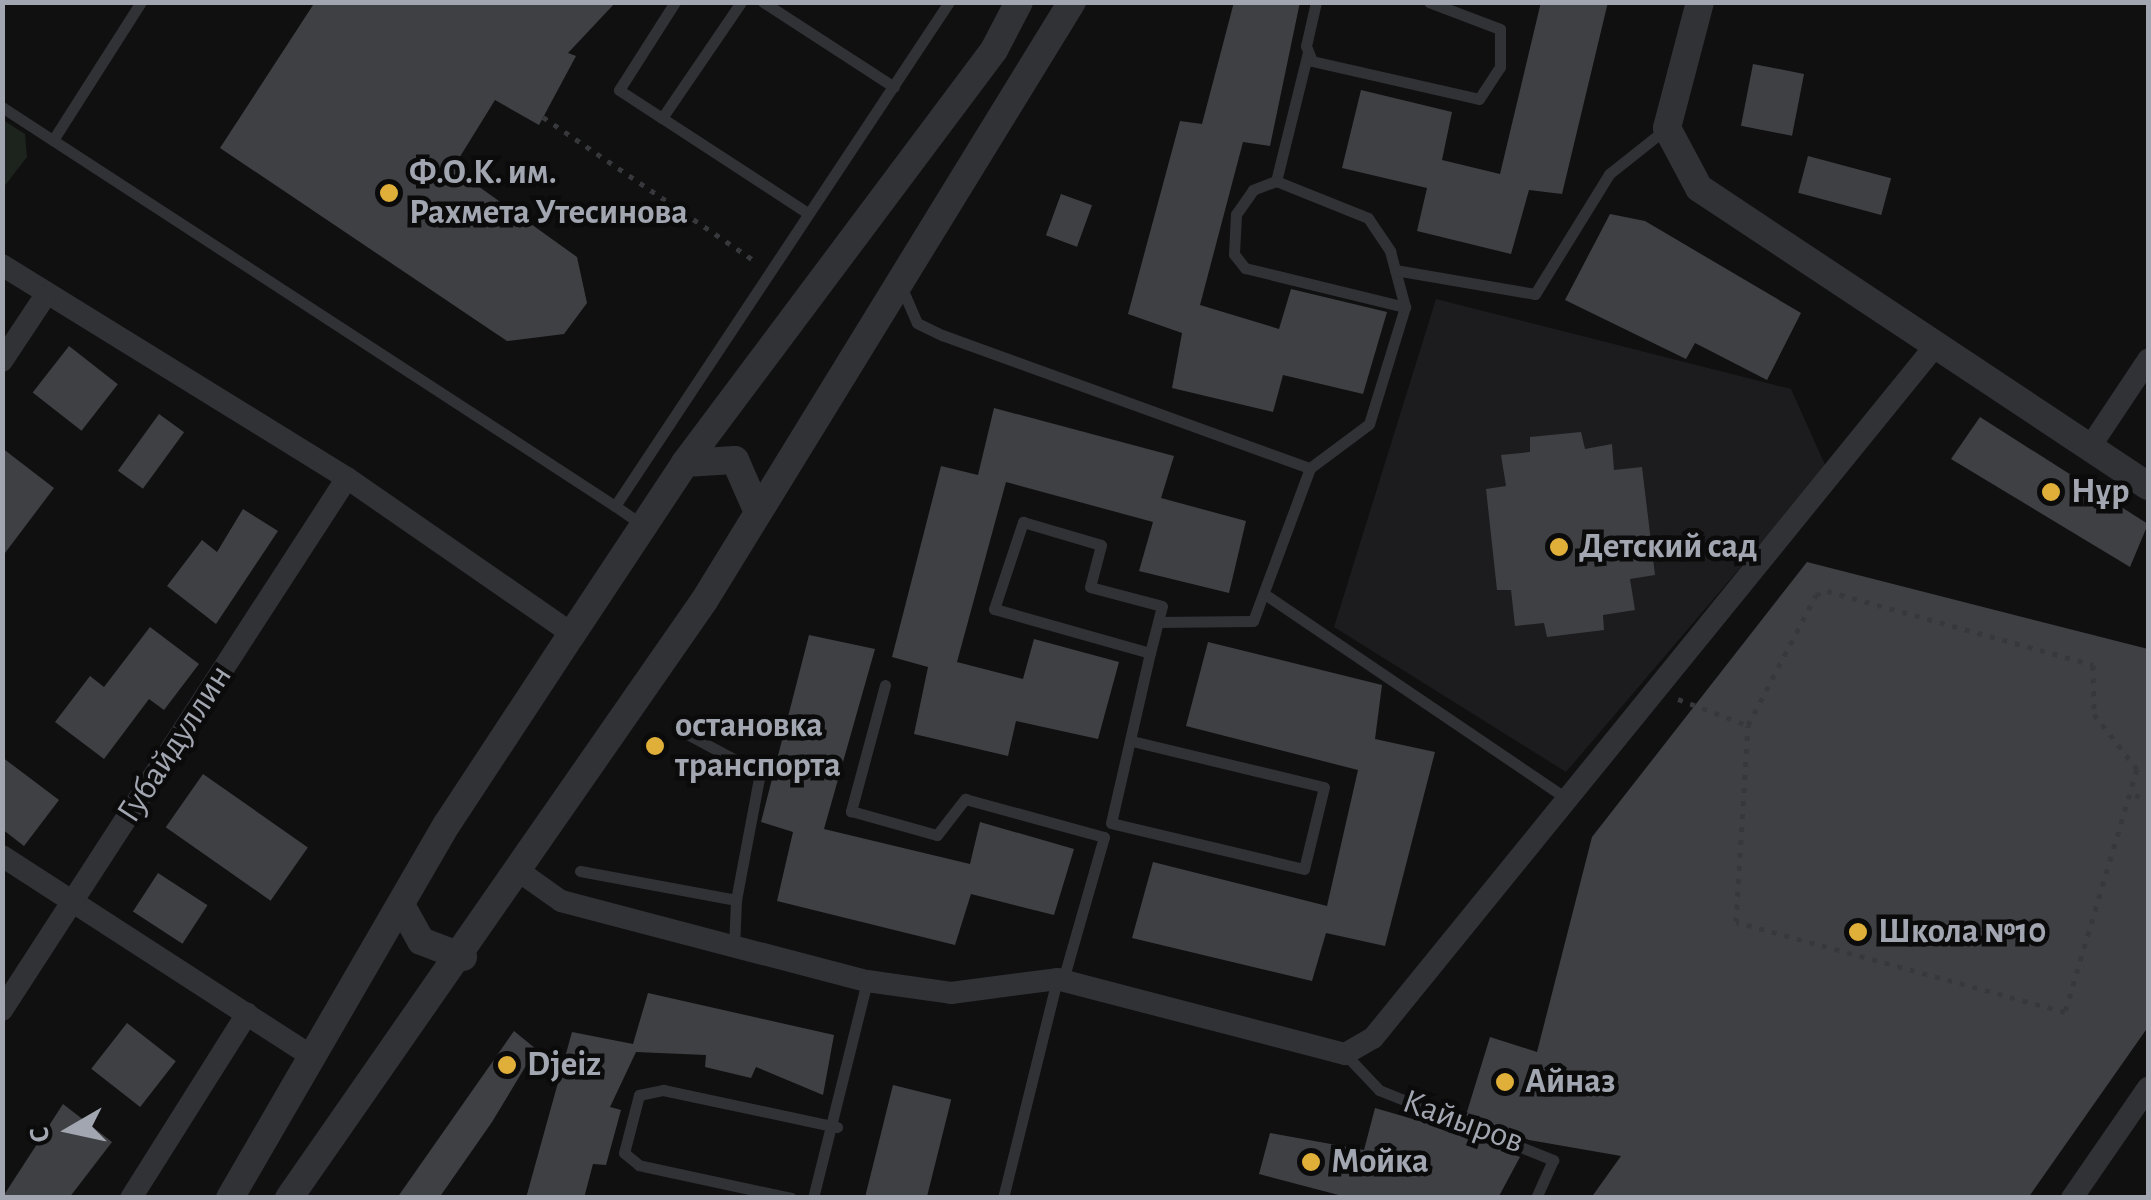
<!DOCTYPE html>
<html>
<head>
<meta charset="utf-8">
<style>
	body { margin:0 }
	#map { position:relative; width:2151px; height:1200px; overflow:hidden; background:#101011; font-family:"Alegreya Sans",sans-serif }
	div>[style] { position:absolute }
	.built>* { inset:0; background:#1c1c1e }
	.green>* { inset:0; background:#1d231d }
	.building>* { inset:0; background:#3f4044; transform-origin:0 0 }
	.path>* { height:5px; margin-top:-2.5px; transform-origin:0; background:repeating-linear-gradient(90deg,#37383c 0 5px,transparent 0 13px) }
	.service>* { height:11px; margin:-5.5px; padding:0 5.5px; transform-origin:5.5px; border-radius:5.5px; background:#313236 }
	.minor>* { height:22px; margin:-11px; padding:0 11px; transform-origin:11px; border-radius:11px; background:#313236 }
	.tertiary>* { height:28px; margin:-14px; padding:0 14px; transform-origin:14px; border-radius:14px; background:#313236 }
	.dots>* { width:28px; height:28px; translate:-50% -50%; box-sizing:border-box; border:5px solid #0b0b0c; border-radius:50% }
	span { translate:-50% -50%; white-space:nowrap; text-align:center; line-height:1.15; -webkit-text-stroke:9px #0b0b0c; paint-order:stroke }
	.poi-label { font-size:35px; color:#a2a6b0; font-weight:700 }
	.left { translate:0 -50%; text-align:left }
	.street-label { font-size:35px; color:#a2a6b0 }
	.frame { position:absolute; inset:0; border:5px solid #a2a6b0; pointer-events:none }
	.north { position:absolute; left:20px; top:1080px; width:100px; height:100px; -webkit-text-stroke:8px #0b0b0c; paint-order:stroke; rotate:261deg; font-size:28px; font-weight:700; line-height:40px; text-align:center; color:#a2a6b0 }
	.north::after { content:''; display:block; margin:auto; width:35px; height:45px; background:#a2a6b0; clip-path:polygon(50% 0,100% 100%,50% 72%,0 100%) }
</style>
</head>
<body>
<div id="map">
	<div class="built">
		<i style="clip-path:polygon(1436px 299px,1791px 389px,1826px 467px,1566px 772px,1334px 627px)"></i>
	</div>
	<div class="green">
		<i style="clip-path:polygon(3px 120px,25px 134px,27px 157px,3px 188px)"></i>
	</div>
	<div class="building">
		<i style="clip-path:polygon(315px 2px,616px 2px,568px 53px,576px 56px,539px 125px,495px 100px,453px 168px,577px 257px,587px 303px,564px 334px,507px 341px,220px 148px)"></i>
		<i style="clip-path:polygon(1234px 2px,1300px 2px,1270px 146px,1243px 142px,1200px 305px,1279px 329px,1291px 289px,1387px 312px,1363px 394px,1283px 375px,1273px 412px,1172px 388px,1182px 333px,1128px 314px,1180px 121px,1202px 124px)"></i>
		<i style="clip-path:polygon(1541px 2px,1608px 2px,1562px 194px,1529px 190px,1511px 254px,1417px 231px,1427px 188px,1342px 168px,1361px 90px,1452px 112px,1442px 160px,1500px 174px)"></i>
		<i style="left:1753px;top:64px;width:52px;height:63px;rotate:11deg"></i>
		<i style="left:1808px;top:156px;width:86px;height:38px;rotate:15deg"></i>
		<i style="left:1061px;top:194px;width:33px;height:44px;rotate:20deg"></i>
		<i style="clip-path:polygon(1610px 214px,1645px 221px,1801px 313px,1767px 380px,1695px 343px,1686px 359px,1565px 300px)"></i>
		<i style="left:69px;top:346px;width:62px;height:59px;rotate:38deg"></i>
		<i style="clip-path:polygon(994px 408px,1174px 456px,1161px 498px,1246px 521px,1229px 593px,1139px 571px,1153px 522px,1006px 482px,957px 662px,1023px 679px,1034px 639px,1119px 662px,1098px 739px,1016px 721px,1008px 756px,914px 734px,928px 667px,892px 657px,941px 466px,978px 475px)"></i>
		<i style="left:159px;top:414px;width:31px;height:70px;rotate:36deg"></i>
		<i style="clip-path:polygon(1980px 417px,2148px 524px,2130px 567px,1951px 459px)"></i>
		<i style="clip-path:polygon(1581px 432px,1585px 449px,1612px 444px,1614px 470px,1642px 467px,1655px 575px,1630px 579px,1635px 610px,1603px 615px,1604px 630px,1547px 637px,1544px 623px,1515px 626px,1511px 590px,1497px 590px,1486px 489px,1506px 486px,1501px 455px,1530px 452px,1530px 437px)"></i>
		<i style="clip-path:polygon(2px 448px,54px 488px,2px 557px)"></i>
		<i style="clip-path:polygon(243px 509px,278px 531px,216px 624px,167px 586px,202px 540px,217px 552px)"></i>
		<i style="clip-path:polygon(1807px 562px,2148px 649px,2148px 1027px,2028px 1198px,1591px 1198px,1621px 1156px,1529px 1140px,1466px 1115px,1490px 1037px,1537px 1052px,1592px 837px)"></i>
		<i style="clip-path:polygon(150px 627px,199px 664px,164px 710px,149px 699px,104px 759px,55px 722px,90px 676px,104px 687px)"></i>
		<i style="clip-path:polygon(809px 635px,875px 649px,824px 829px,970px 864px,980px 822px,1074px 849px,1054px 915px,971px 894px,955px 945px,777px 901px,793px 832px,761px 822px)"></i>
		<i style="clip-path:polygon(1208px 642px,1382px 685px,1375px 739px,1435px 752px,1385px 946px,1326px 933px,1312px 981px,1132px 938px,1153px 862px,1327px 906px,1358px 770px,1186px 726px)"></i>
		<i style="clip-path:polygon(2px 757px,59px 800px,24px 846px,2px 829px)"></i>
		<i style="left:203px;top:774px;width:128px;height:65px;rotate:35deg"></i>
		<i style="left:158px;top:873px;width:59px;height:46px;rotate:33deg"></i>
		<i style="clip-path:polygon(648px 993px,834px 1035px,823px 1095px,756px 1067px,751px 1078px,705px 1067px,706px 1055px,636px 1052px,610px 1107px,621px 1110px,606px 1165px,593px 1164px,584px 1198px,526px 1198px,572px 1032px,633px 1044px)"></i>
		<i style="left:127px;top:1023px;width:62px;height:58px;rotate:38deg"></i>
		<i style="clip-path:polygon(514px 1031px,536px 1049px,492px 1122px,439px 1198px,397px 1198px)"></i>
		<i style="left:893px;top:1085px;width:60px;height:113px;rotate:14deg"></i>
		<i style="clip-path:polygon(63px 1104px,112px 1142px,69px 1198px,2px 1198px)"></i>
		<i style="clip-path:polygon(1375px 1108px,1461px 1133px,1520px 1157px,1498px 1198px,1350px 1198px,1259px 1174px,1270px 1133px,1364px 1150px)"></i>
	</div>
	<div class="path">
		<i style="left:543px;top:117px;width:258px;rotate:34.2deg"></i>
		<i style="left:1827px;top:591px;width:276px;rotate:15.5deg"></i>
		<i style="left:2093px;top:665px;width:49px;rotate:88.8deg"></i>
		<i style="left:2094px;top:714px;width:70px;rotate:52deg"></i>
		<i style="left:2137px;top:769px;width:253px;rotate:106.5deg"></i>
		<i style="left:2065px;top:1012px;width:341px;rotate:-164.7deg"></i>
		<i style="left:1736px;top:922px;width:197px;rotate:-86.5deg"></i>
		<i style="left:1748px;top:725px;width:147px;rotate:-62.4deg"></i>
		<i style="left:1816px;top:595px;width:12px;rotate:-20deg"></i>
		<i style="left:1678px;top:699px;width:74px;rotate:20.6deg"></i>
		<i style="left:2135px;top:795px;width:14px;rotate:21deg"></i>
	</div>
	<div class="service">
		<i style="left:675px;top:2px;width:104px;rotate:122.5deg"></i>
		<i style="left:619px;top:90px;width:51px;rotate:33.1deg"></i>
		<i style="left:662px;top:118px;width:140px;rotate:-55.7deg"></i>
		<i style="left:763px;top:2px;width:156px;rotate:33deg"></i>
		<i style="left:1316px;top:2px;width:45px;rotate:102.8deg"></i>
		<i style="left:1306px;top:46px;width:16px;rotate:68deg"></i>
		<i style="left:1312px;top:61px;width:171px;rotate:12.8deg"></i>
		<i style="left:1479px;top:99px;width:38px;rotate:-57deg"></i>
		<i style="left:1500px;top:67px;width:38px;rotate:-90deg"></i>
		<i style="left:1500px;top:29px;width:76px;rotate:-159.2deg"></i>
		<i style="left:1308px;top:52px;width:133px;rotate:103.9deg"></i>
		<i style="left:1276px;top:181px;width:25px;rotate:159deg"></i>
		<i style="left:1253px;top:190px;width:29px;rotate:125deg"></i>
		<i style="left:1236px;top:214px;width:40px;rotate:92.9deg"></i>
		<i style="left:1234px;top:254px;width:18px;rotate:52deg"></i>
		<i style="left:1245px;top:268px;width:165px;rotate:13.7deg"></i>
		<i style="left:1405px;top:307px;width:122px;rotate:107.1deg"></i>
		<i style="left:1369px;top:424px;width:74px;rotate:143.3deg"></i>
		<i style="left:2px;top:107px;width:731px;rotate:33.06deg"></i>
		<i style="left:662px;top:118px;width:174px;rotate:33.1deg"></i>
		<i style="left:53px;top:140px;width:164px;rotate:-57.5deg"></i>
		<i style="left:1276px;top:181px;width:99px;rotate:21.9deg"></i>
		<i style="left:1368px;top:218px;width:40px;rotate:56deg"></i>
		<i style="left:1390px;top:251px;width:58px;rotate:75deg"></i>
		<i style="left:1395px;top:270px;width:142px;rotate:9.7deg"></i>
		<i style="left:1535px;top:294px;width:141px;rotate:-58.3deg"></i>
		<i style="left:1609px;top:174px;width:74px;rotate:-38.4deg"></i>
		<i style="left:901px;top:286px;width:40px;rotate:66.6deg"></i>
		<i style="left:917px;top:323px;width:28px;rotate:26deg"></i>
		<i style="left:942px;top:335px;width:391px;rotate:19.9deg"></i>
		<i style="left:1310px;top:468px;width:163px;rotate:110.4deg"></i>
		<i style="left:1253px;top:621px;width:95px;rotate:179.4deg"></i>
		<i style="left:1023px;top:522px;width:81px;rotate:16.4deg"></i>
		<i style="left:1101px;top:545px;width:43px;rotate:104.7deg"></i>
		<i style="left:1090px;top:587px;width:74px;rotate:14.8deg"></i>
		<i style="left:1162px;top:606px;width:49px;rotate:104.3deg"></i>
		<i style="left:1150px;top:653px;width:162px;rotate:-164.2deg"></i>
		<i style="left:994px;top:609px;width:92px;rotate:-71.6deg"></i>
		<i style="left:641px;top:524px;width:32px;rotate:-145deg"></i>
		<i style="left:615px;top:506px;width:605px;rotate:-56.47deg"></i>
		<i style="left:1269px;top:597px;width:360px;rotate:34.1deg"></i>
		<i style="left:885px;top:685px;width:131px;rotate:105.1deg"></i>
		<i style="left:851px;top:811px;width:89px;rotate:15.6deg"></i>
		<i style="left:937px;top:835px;width:46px;rotate:-52.1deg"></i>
		<i style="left:965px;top:799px;width:144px;rotate:15.3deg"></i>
		<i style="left:1104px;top:837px;width:149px;rotate:106deg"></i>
		<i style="left:687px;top:734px;width:83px;rotate:28.1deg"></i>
		<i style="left:760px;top:773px;width:129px;rotate:100.7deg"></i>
		<i style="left:1132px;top:741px;width:197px;rotate:13.5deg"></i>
		<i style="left:1324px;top:787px;width:84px;rotate:103.7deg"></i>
		<i style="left:1304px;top:869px;width:198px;rotate:-166.6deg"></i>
		<i style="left:1111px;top:823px;width:174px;rotate:-77.1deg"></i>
		<i style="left:580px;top:871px;width:159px;rotate:10.5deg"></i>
		<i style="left:736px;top:900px;width:48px;rotate:92.4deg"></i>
		<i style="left:1345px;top:1054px;width:50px;rotate:46.6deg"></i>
		<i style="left:1379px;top:1090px;width:188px;rotate:21.9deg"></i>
		<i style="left:1553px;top:1160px;width:42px;rotate:114.1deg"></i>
		<i style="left:791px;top:1198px;width:156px;rotate:-167.8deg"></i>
		<i style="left:639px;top:1165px;width:19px;rotate:-141deg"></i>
		<i style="left:624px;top:1153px;width:60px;rotate:-75.5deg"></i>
		<i style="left:639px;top:1095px;width:25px;rotate:-12deg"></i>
		<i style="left:663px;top:1090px;width:178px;rotate:12deg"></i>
		<i style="left:813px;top:1198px;width:224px;rotate:-76deg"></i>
		<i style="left:1003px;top:1198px;width:226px;rotate:-76.1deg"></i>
	</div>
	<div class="minor">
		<i style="left:2px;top:265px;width:405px;rotate:31.7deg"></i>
		<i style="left:347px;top:478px;width:274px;rotate:34.7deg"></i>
		<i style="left:2px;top:361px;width:78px;rotate:-56.5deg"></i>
		<i style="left:2090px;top:447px;width:105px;rotate:-56.3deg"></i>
		<i style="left:2px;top:856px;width:372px;rotate:32.9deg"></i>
		<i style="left:520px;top:872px;width:50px;rotate:35.3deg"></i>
		<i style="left:561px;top:901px;width:316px;rotate:14.7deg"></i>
		<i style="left:867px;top:981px;width:85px;rotate:8.1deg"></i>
		<i style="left:951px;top:993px;width:107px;rotate:-7.5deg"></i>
		<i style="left:1057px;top:979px;width:298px;rotate:14.6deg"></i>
		<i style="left:1345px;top:1054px;width:32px;rotate:-30deg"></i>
		<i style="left:1373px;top:1038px;width:893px;rotate:-50.91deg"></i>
		<i style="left:2px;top:1010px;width:634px;rotate:-57.04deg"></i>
		<i style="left:131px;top:1198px;width:218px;rotate:-57.8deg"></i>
		<i style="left:2072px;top:1198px;width:134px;rotate:-55.4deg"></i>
	</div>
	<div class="tertiary">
		<i style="left:1700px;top:2px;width:130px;rotate:104.7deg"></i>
		<i style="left:1667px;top:128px;width:68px;rotate:61.9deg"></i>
		<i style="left:1699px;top:188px;width:539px;rotate:33.57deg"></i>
		<i style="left:685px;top:463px;width:50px;rotate:-3.4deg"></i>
		<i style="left:735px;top:460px;width:55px;rotate:66.3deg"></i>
		<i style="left:401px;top:905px;width:41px;rotate:60.9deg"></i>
		<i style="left:421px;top:941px;width:45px;rotate:20.9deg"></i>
		<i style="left:230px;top:1198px;width:432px;rotate:-59.9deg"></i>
		<i style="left:447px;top:824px;width:227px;rotate:-56.7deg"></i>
		<i style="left:572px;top:634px;width:205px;rotate:-56.5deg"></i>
		<i style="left:685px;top:463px;width:516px;rotate:-53.2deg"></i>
		<i style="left:994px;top:50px;width:54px;rotate:-62.5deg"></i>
		<i style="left:289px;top:1198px;width:727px;rotate:-55.2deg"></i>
		<i style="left:704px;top:601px;width:703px;rotate:-58.44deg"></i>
	</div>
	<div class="dots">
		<i style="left:389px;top:193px;background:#dfaf39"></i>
		<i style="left:2051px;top:492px;background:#dfaf39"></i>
		<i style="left:1559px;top:547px;background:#dfaf39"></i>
		<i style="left:655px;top:746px;background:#dfaf39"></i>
		<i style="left:1858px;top:932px;background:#dfaf39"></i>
		<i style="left:507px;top:1065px;background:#dfaf39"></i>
		<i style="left:1505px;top:1082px;background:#dfaf39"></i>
		<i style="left:1311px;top:1162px;background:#dfaf39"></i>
	</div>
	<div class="poi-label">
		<span class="left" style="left:409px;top:193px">Ф.О.К. им.<br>Рахмета Утесинова</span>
		<span class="left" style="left:2071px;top:492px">Нұр</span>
		<span class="left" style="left:1579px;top:547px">Детский сад</span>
		<span class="left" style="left:675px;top:746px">остановка<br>транспорта</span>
		<span class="left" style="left:1878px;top:932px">Школа №10</span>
		<span class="left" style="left:527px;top:1065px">Djeiz</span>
		<span class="left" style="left:1525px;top:1082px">Айназ</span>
		<span class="left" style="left:1331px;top:1162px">Мойка</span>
	</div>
	<div class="street-label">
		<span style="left:175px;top:744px;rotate:-57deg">Губайдуллин</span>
		<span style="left:1463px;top:1122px;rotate:20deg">Кайыров</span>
	</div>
	<div class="frame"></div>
	<div class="north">С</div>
</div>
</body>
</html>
